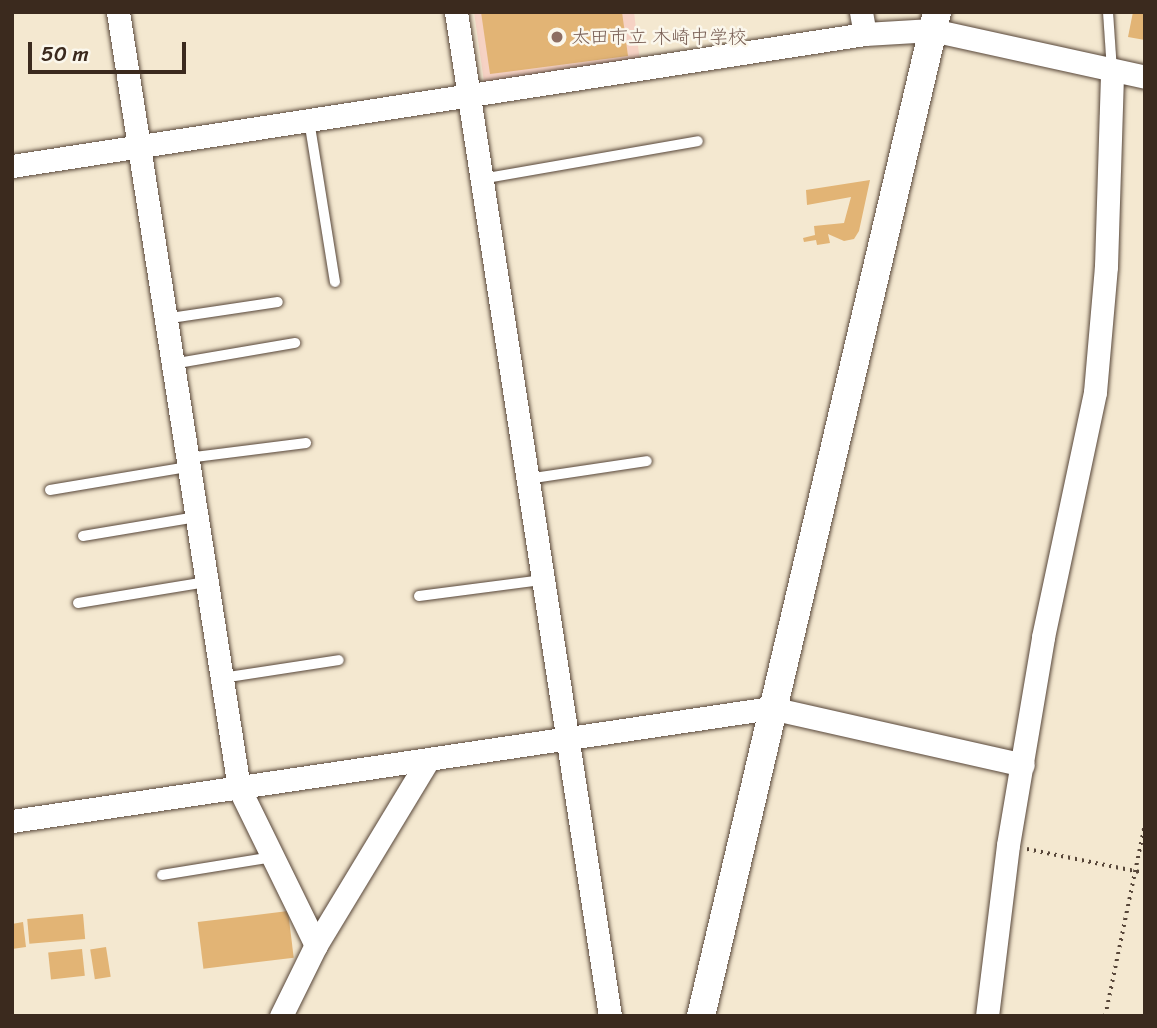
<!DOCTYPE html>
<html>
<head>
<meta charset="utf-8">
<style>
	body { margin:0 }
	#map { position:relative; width:1157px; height:1028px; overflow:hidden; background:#f4e8d0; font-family:Sriracha,"Klee One",sans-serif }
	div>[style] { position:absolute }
	.built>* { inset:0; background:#f6d2c4 }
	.building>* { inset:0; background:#e2b475; transform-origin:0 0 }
	.path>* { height:3.5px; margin-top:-1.75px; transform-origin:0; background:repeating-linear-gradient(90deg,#574639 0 2px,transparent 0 7px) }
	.roads { filter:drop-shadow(0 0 2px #574639) drop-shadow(0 0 2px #574639) }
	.service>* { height:10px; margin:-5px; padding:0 5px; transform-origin:5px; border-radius:5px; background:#fff }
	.minor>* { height:23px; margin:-11.5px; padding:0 11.5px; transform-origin:11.5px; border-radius:11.5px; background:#fff }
	.tertiary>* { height:28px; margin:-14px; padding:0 14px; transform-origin:14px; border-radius:14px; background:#fff }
	.dots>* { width:19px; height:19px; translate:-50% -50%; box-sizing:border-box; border:4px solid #fbf7ec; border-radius:50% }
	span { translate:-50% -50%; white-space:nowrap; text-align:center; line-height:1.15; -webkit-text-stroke:5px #fbf7ec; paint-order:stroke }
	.education-label { font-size:19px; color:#785e54 }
	.left { translate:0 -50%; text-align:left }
	.frame { position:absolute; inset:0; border:14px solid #3b2a1e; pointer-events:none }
	.scale { position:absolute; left:28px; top:42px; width:158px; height:32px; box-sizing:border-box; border:4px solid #3b2a1e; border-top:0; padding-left:9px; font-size:21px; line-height:24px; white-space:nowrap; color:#3b2a1e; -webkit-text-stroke:5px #fbf7ec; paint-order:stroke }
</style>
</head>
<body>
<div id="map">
	<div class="built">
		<i style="clip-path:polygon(474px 12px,634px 12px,640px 62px,484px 82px)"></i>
	</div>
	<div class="building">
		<i style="clip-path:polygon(481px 12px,622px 12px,628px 56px,490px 74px)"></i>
		<i style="clip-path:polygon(1133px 12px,1145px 12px,1145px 40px,1128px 37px)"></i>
		<i style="clip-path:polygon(870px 180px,859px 231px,854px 239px,844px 241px,828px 234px,830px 243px,817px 245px,816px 240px,804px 242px,803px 238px,815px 235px,814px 226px,844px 223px,851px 197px,807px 205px,806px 190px)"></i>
		<i style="left:288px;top:911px;width:47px;height:91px;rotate:83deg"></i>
		<i style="left:83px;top:914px;width:25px;height:56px;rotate:85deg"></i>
		<i style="clip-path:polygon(23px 922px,26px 947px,12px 949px,12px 924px)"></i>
		<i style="left:106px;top:947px;width:30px;height:16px;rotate:81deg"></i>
		<i style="left:82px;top:949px;width:27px;height:34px;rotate:84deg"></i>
	</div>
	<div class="path">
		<i style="left:1027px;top:849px;width:120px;rotate:11.5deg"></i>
		<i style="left:1105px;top:1016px;width:198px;rotate:-78.3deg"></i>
	</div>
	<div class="roads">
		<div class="service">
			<i style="left:1108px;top:12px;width:59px;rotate:86.1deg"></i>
			<i style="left:309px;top:120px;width:164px;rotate:80.9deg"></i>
			<i style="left:481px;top:179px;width:220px;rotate:-9.9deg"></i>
			<i style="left:164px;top:319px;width:115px;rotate:-8.5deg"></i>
			<i style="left:172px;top:364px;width:125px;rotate:-9.7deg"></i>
			<i style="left:187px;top:458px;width:120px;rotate:-7.2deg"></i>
			<i style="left:527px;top:479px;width:121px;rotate:-8.5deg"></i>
			<i style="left:50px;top:490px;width:140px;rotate:-9.5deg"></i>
			<i style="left:83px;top:536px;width:115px;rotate:-9.5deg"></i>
			<i style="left:419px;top:596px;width:125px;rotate:-7.4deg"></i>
			<i style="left:78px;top:603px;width:130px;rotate:-9.3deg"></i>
			<i style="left:222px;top:678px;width:118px;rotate:-8.7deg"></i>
			<i style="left:162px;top:875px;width:112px;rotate:-9.2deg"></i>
		</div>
		<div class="minor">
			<i style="left:118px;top:12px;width:785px;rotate:81.14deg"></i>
			<i style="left:239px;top:788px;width:175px;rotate:63.9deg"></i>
			<i style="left:456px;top:12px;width:1016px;rotate:81.28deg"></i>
			<i style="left:861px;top:12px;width:22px;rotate:80deg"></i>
			<i style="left:12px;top:166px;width:863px;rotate:-8.8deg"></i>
			<i style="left:865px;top:34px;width:67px;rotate:-3.4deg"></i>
			<i style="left:932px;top:30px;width:218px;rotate:12.4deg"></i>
			<i style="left:12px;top:821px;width:767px;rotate:-8.47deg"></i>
			<i style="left:771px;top:708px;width:258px;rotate:12.7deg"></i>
			<i style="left:281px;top:1016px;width:79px;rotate:-63.8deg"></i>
			<i style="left:316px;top:945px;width:216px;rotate:-58.8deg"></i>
			<i style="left:987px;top:1016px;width:172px;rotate:-83deg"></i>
			<i style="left:1008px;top:845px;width:211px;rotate:-80.4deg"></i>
			<i style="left:1043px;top:637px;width:250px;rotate:-78deg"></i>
			<i style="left:1095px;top:392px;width:126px;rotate:-85deg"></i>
			<i style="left:1106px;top:266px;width:195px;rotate:-88.2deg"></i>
		</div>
		<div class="tertiary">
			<i style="left:701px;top:1016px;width:1031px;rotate:-76.77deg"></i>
		</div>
	</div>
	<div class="dots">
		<i style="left:557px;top:37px;background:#8d6e63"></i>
	</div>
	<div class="education-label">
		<span class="left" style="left:571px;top:37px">太田市立 木崎中学校</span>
	</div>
	<div class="frame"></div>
	<div class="scale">50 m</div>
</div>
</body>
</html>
